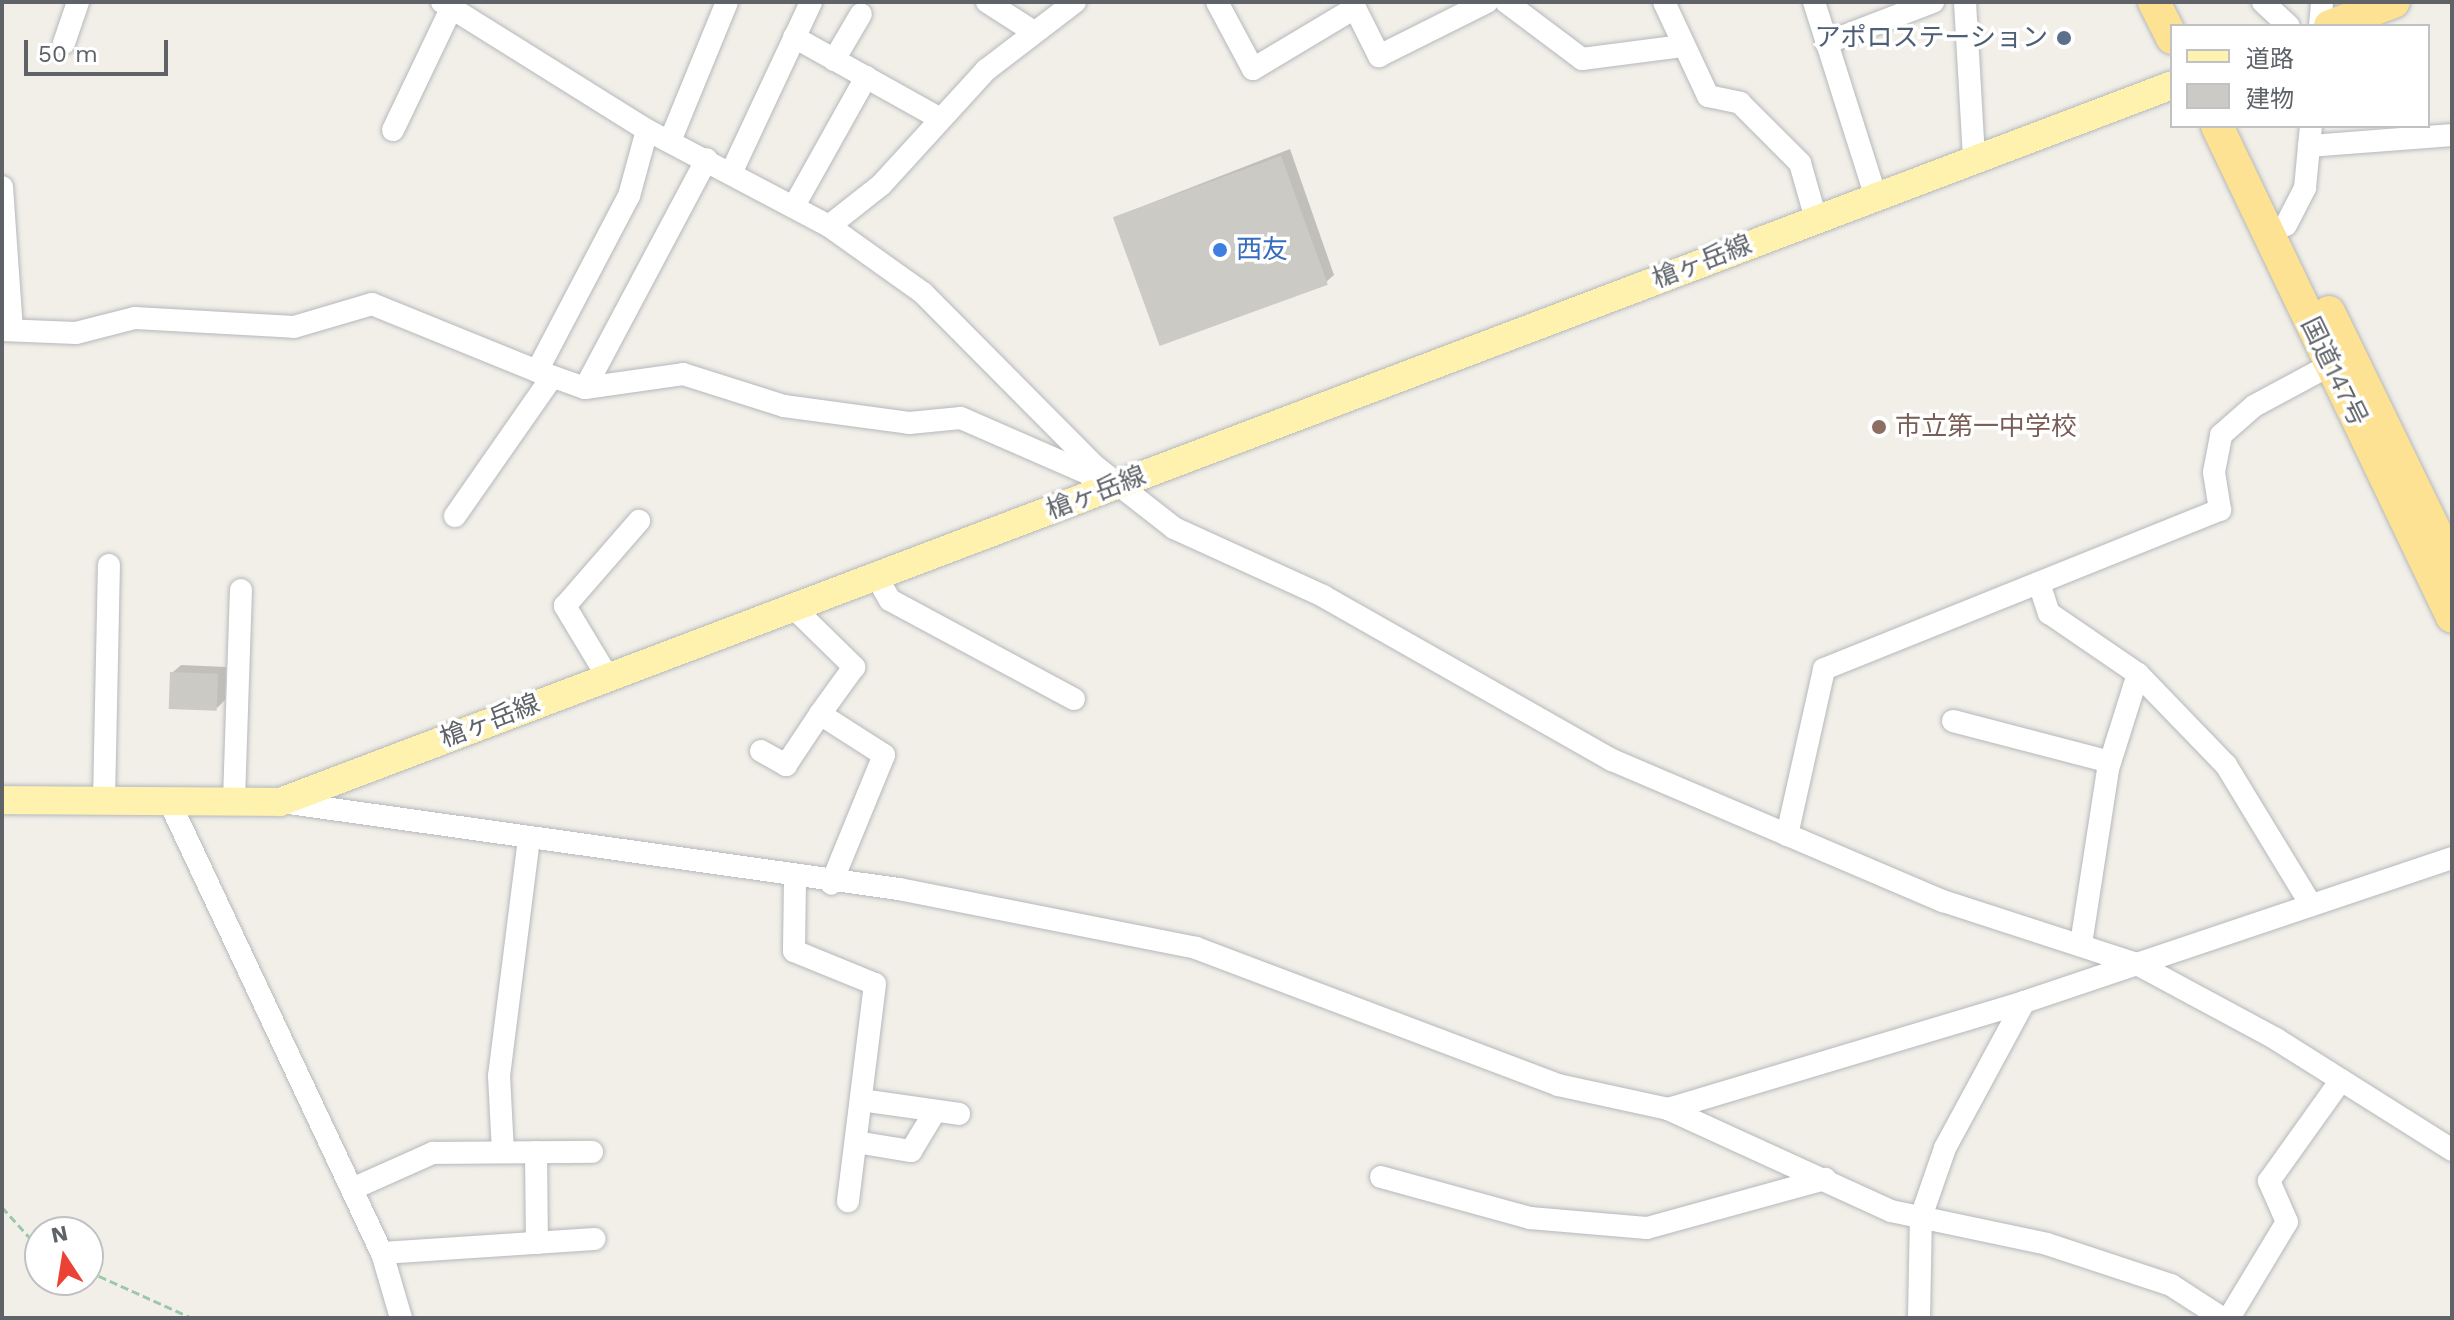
<!DOCTYPE html>
<html>
<head>
<meta charset="utf-8">
<style>
	body { margin:0 }
	#map { position:relative; width:2454px; height:1320px; overflow:hidden; background:#f1efe8; font-family:"Work Sans","Noto Sans JP",sans-serif }
	div>[style] { position:absolute }
	.shadow>* { inset:0; background:#0003 }
	.building>* { inset:0; background:#cccac5; transform-origin:0 0 }
	.path>* { height:3px; margin-top:-1.5px; transform-origin:0; background:repeating-linear-gradient(90deg,#9cc7a9 0 8px,transparent 0 12px) }
	.roads { filter:drop-shadow(0 0 2px #b5b8bc) drop-shadow(0 0 2px #b5b8bc) }
	.minor>* { height:22px; margin:-11px; padding:0 11px; transform-origin:11px; border-radius:11px; background:#fff }
	.major>* { height:28px; margin:-14px; padding:0 14px; transform-origin:14px; border-radius:14px; background:#fff2af }
	.highway>* { height:32px; margin:-16px; padding:0 16px; transform-origin:16px; border-radius:16px; background:#fde293 }
	.dots>* { width:22px; height:22px; translate:-50% -50%; box-sizing:border-box; border:4px solid #fff; border-radius:50% }
	span { translate:-50% -50%; white-space:nowrap; text-align:center; line-height:1.15; -webkit-text-stroke:7px #fff; paint-order:stroke }
	.service-label { font-size:26px; color:#4e5e75 }
	.right { translate:-100% -50%; text-align:right }
	.shop-label { font-size:26px; color:#366cbe }
	.left { translate:0 -50%; text-align:left }
	.street-label { font-size:26px; color:#5f6368 }
	.education-label { font-size:26px; color:#785e54 }
	.frame { position:absolute; inset:0; border:4px solid #5f6368; pointer-events:none }
	.legend { position:absolute; left:2170px; top:24px; width:260px; height:104px; box-sizing:border-box; background:#fff; border:2px solid #bfc1c3; margin:0; padding:10px 14px; list-style:none; font-size:24px; color:#5f6368 }
	.legend li { display:flex; align-items:center; gap:16px; height:40px }
	.legend b { width:40px; border:2px solid #bfc1c3 }
	.north { position:absolute; left:24px; top:1216px; width:80px; height:80px; box-sizing:border-box; background:#fff; border:2px solid #bfc1c3; border-radius:50%; rotate:348deg; font-size:22px; font-weight:700; line-height:32px; text-align:center; color:#5f6368 }
	.north::after { content:''; display:block; margin:auto; width:28px; height:36px; background:#ea4335; clip-path:polygon(50% 0,100% 100%,50% 72%,0 100%) }
	.scale { position:absolute; left:24px; top:40px; width:144px; height:36px; box-sizing:border-box; border:4px solid #5f6368; border-top:0; padding-left:10px; font-size:24px; line-height:28px; white-space:nowrap; color:#5f6368; -webkit-text-stroke:6px #fff; paint-order:stroke }
</style>
</head>
<body>
<div id="map">
	<div class="shadow">
		<i style="clip-path:polygon(1290px 149px,1334px 275px,1325px 283px,1115px 217px)"></i>
		<i style="clip-path:polygon(181px 665px,226px 667px,225px 700px,217px 708px,172px 673px)"></i>
	</div>
	<div class="building">
		<i style="left:1281px;top:156px;width:137px;height:179px;rotate:70deg"></i>
		<i style="left:170px;top:672px;width:48px;height:37px;rotate:2deg"></i>
	</div>
	<div class="path">
		<i style="left:2px;top:1207px;width:57px;rotate:47.9deg"></i>
		<i style="left:88px;top:1271px;width:114px;rotate:24.3deg"></i>
	</div>
	<div class="roads">
		<div class="minor">
			<i style="left:442px;top:2px;width:242px;rotate:32deg"></i>
			<i style="left:647px;top:130px;width:206px;rotate:27.8deg"></i>
			<i style="left:829px;top:226px;width:115px;rotate:35.5deg"></i>
			<i style="left:923px;top:293px;width:245px;rotate:45.2deg"></i>
			<i style="left:1096px;top:467px;width:99px;rotate:38deg"></i>
			<i style="left:1174px;top:528px;width:164px;rotate:24.5deg"></i>
			<i style="left:1323px;top:596px;width:332px;rotate:29.6deg"></i>
			<i style="left:1612px;top:760px;width:360px;rotate:23.1deg"></i>
			<i style="left:1943px;top:901px;width:204px;rotate:18deg"></i>
			<i style="left:2137px;top:964px;width:158px;rotate:28.3deg"></i>
			<i style="left:2276px;top:1039px;width:208px;rotate:32.2deg"></i>
			<i style="left:987px;top:2px;width:56px;rotate:32.6deg"></i>
			<i style="left:1217px;top:2px;width:76px;rotate:61.8deg"></i>
			<i style="left:1253px;top:69px;width:119px;rotate:-30.9deg"></i>
			<i style="left:1355px;top:8px;width:7px;rotate:-117deg"></i>
			<i style="left:1506px;top:2px;width:95px;rotate:36.9deg"></i>
			<i style="left:1582px;top:59px;width:101px;rotate:-7.4deg"></i>
			<i style="left:1664px;top:2px;width:104px;rotate:64.9deg"></i>
			<i style="left:1708px;top:96px;width:33px;rotate:12deg"></i>
			<i style="left:1740px;top:103px;width:85px;rotate:45deg"></i>
			<i style="left:1800px;top:163px;width:58px;rotate:74.1deg"></i>
			<i style="left:1814px;top:2px;width:201px;rotate:72.4deg"></i>
			<i style="left:1965px;top:2px;width:158px;rotate:86.7deg"></i>
			<i style="left:2263px;top:2px;width:35px;rotate:43deg"></i>
			<i style="left:1355px;top:8px;width:54px;rotate:63.4deg"></i>
			<i style="left:1379px;top:56px;width:121px;rotate:-26.6deg"></i>
			<i style="left:2320px;top:26px;width:24px;rotate:-85deg"></i>
			<i style="left:794px;top:37px;width:164px;rotate:29.2deg"></i>
			<i style="left:64px;top:43px;width:43px;rotate:-71.1deg"></i>
			<i style="left:1826px;top:43px;width:115px;rotate:-21deg"></i>
			<i style="left:834px;top:60px;width:53px;rotate:-59.6deg"></i>
			<i style="left:393px;top:130px;width:136px;rotate:-64.4deg"></i>
			<i style="left:670px;top:141px;width:150px;rotate:-67.7deg"></i>
			<i style="left:2309px;top:146px;width:143px;rotate:-4.4deg"></i>
			<i style="left:732px;top:171px;width:187px;rotate:-64.9deg"></i>
			<i style="left:2px;top:187px;width:143px;rotate:86deg"></i>
			<i style="left:794px;top:206px;width:148px;rotate:-60.8deg"></i>
			<i style="left:2286px;top:225px;width:42px;rotate:-62.8deg"></i>
			<i style="left:2305px;top:188px;width:62px;rotate:-84.5deg"></i>
			<i style="left:829px;top:226px;width:66px;rotate:-38.3deg"></i>
			<i style="left:881px;top:185px;width:156px;rotate:-47.6deg"></i>
			<i style="left:986px;top:70px;width:112px;rotate:-37.4deg"></i>
			<i style="left:2px;top:330px;width:74px;rotate:2.3deg"></i>
			<i style="left:76px;top:333px;width:61px;rotate:-14.3deg"></i>
			<i style="left:135px;top:318px;width:159px;rotate:3.2deg"></i>
			<i style="left:294px;top:327px;width:81px;rotate:-16.4deg"></i>
			<i style="left:372px;top:304px;width:178px;rotate:22.1deg"></i>
			<i style="left:537px;top:371px;width:198px;rotate:-62.3deg"></i>
			<i style="left:629px;top:196px;width:68px;rotate:-74.7deg"></i>
			<i style="left:537px;top:371px;width:51px;rotate:19.5deg"></i>
			<i style="left:585px;top:388px;width:259px;rotate:-62deg"></i>
			<i style="left:585px;top:388px;width:99px;rotate:-8.1deg"></i>
			<i style="left:683px;top:374px;width:106px;rotate:17.6deg"></i>
			<i style="left:784px;top:406px;width:126px;rotate:7.7deg"></i>
			<i style="left:909px;top:423px;width:52px;rotate:-5.5deg"></i>
			<i style="left:961px;top:418px;width:165px;rotate:23.6deg"></i>
			<i style="left:455px;top:516px;width:169px;rotate:-55.1deg"></i>
			<i style="left:876px;top:576px;width:28px;rotate:60deg"></i>
			<i style="left:890px;top:600px;width:209px;rotate:28.3deg"></i>
			<i style="left:2039px;top:583px;width:32px;rotate:72deg"></i>
			<i style="left:2049px;top:613px;width:108px;rotate:34.4deg"></i>
			<i style="left:2138px;top:674px;width:127px;rotate:46deg"></i>
			<i style="left:2226px;top:765px;width:164px;rotate:58.7deg"></i>
			<i style="left:793px;top:607px;width:86px;rotate:44.5deg"></i>
			<i style="left:854px;top:667px;width:58px;rotate:125.9deg"></i>
			<i style="left:820px;top:714px;width:76px;rotate:32.6deg"></i>
			<i style="left:884px;top:755px;width:139px;rotate:112.3deg"></i>
			<i style="left:607px;top:676px;width:82px;rotate:-121deg"></i>
			<i style="left:565px;top:606px;width:113px;rotate:-49deg"></i>
			<i style="left:1953px;top:721px;width:162px;rotate:14.6deg"></i>
			<i style="left:761px;top:751px;width:29px;rotate:29deg"></i>
			<i style="left:786px;top:765px;width:61px;rotate:-56.3deg"></i>
			<i style="left:234px;top:800px;width:210px;rotate:-88.1deg"></i>
			<i style="left:104px;top:801px;width:236px;rotate:-88.8deg"></i>
			<i style="left:169px;top:801px;width:500px;rotate:64.8deg"></i>
			<i style="left:382px;top:1253px;width:68px;rotate:73.7deg"></i>
			<i style="left:282px;top:802px;width:623px;rotate:8.03deg"></i>
			<i style="left:899px;top:889px;width:303px;rotate:11.2deg"></i>
			<i style="left:1196px;top:948px;width:387px;rotate:20.7deg"></i>
			<i style="left:1558px;top:1085px;width:113px;rotate:12.3deg"></i>
			<i style="left:1668px;top:1109px;width:372px;rotate:-16.7deg"></i>
			<i style="left:2024px;top:1002px;width:452px;rotate:-18.6deg"></i>
			<i style="left:1787px;top:835px;width:170px;rotate:-77.4deg"></i>
			<i style="left:1824px;top:669px;width:427px;rotate:-21.9deg"></i>
			<i style="left:2220px;top:510px;width:38px;rotate:-99deg"></i>
			<i style="left:2214px;top:472px;width:38px;rotate:-79deg"></i>
			<i style="left:2221px;top:435px;width:44px;rotate:-41.3deg"></i>
			<i style="left:2254px;top:406px;width:86px;rotate:-28.3deg"></i>
			<i style="left:795px;top:879px;width:72px;rotate:90.8deg"></i>
			<i style="left:794px;top:951px;width:87px;rotate:22.2deg"></i>
			<i style="left:875px;top:984px;width:219px;rotate:97.1deg"></i>
			<i style="left:2081px;top:944px;width:177px;rotate:-81.2deg"></i>
			<i style="left:2108px;top:769px;width:100px;rotate:-72.5deg"></i>
			<i style="left:861px;top:1100px;width:99px;rotate:8.1deg"></i>
			<i style="left:1668px;top:1109px;width:245px;rotate:24.6deg"></i>
			<i style="left:1891px;top:1211px;width:159px;rotate:11.9deg"></i>
			<i style="left:2047px;top:1244px;width:131px;rotate:18.3deg"></i>
			<i style="left:2171px;top:1285px;width:61px;rotate:32.9deg"></i>
			<i style="left:856px;top:1142px;width:56px;rotate:9.3deg"></i>
			<i style="left:911px;top:1151px;width:44px;rotate:-58.8deg"></i>
			<i style="left:503px;top:1152px;width:76px;rotate:-93deg"></i>
			<i style="left:499px;top:1076px;width:238px;rotate:-82.8deg"></i>
			<i style="left:536px;top:1152px;width:91px;rotate:89.4deg"></i>
			<i style="left:1381px;top:1177px;width:155px;rotate:15.4deg"></i>
			<i style="left:1530px;top:1218px;width:117px;rotate:4.9deg"></i>
			<i style="left:1647px;top:1228px;width:185px;rotate:-15.4deg"></i>
			<i style="left:352px;top:1189px;width:89px;rotate:-24deg"></i>
			<i style="left:433px;top:1153px;width:159px;rotate:-0.4deg"></i>
			<i style="left:382px;top:1253px;width:213px;rotate:-3.8deg"></i>
			<i style="left:1919px;top:1318px;width:101px;rotate:-88.9deg"></i>
			<i style="left:1921px;top:1217px;width:73px;rotate:-70.8deg"></i>
			<i style="left:1945px;top:1148px;width:166px;rotate:-61.6deg"></i>
			<i style="left:2229px;top:1318px;width:112px;rotate:-58.9deg"></i>
			<i style="left:2287px;top:1222px;width:45px;rotate:-113.7deg"></i>
			<i style="left:2269px;top:1181px;width:124px;rotate:-54.5deg"></i>
		</div>
		<div class="major">
			<i style="left:2px;top:800px;width:278px;rotate:0.4deg"></i>
			<i style="left:280px;top:802px;width:2023px;rotate:-20.75deg"></i>
		</div>
		<div class="highway">
			<i style="left:2154px;top:2px;width:40px;rotate:63.4deg"></i>
			<i style="left:2330px;top:26px;width:68px;rotate:-20.6deg"></i>
			<i style="left:2217px;top:126px;width:544px;rotate:64.42deg"></i>
			<i style="left:2329px;top:312px;width:281px;rotate:64.1deg"></i>
		</div>
	</div>
	<div class="dots">
		<i style="left:2064px;top:38px;background:#5c6f8a"></i>
		<i style="left:1220px;top:250px;background:#3f7fe0"></i>
		<i style="left:1879px;top:427px;background:#8d6e63"></i>
	</div>
	<div class="service-label">
		<span class="right" style="left:2048px;top:38px">アポロステーション</span>
	</div>
	<div class="shop-label">
		<span class="left" style="left:1236px;top:250px">西友</span>
	</div>
	<div class="street-label">
		<span style="left:1702px;top:262px;rotate:-21deg">槍ヶ岳線</span>
		<span style="left:2334px;top:372px;rotate:64deg">国道147号</span>
		<span style="left:1096px;top:493px;rotate:-21deg">槍ヶ岳線</span>
		<span style="left:490px;top:721px;rotate:-21deg">槍ヶ岳線</span>
	</div>
	<div class="education-label">
		<span class="left" style="left:1895px;top:427px">市立第一中学校</span>
	</div>
	<div class="frame"></div>
	<ul class="legend">
	<li><b style="height:10px;background:#fff2af"></b>道路</li>
	<li><b style="height:22px;background:#cccac5"></b>建物</li>
	</ul>
	<div class="north">N</div>
	<div class="scale">50 m</div>
</div>
</body>
</html>
